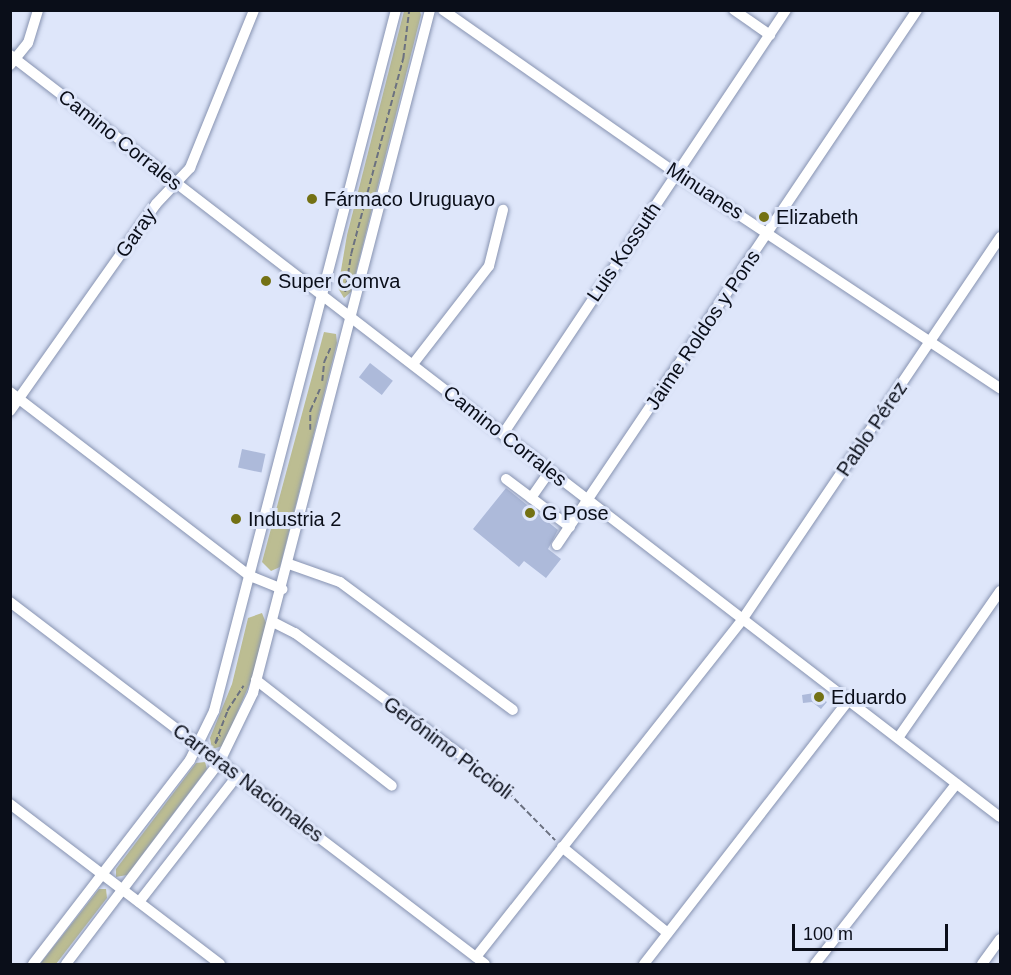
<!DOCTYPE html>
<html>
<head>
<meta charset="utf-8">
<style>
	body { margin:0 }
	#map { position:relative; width:1011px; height:975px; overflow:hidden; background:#dee6fa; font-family:Helvetica,sans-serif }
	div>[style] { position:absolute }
	.green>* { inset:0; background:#bcbd92 }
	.building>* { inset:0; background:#adbada; transform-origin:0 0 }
	.path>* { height:1.5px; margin-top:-0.75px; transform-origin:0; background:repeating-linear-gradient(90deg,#6b7180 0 6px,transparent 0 9px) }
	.roads { filter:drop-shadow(0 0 2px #8793b1) drop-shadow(0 0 2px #8793b1) }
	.minor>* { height:10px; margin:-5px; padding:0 5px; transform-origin:5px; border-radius:5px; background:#fff }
	.dots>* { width:16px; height:16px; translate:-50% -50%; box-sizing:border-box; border:3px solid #dee6fa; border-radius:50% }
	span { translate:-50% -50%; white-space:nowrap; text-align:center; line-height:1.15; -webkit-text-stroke:6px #dee6fa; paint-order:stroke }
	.street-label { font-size:20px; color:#0a0e19 }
	.poi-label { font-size:20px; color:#0a0e19 }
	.left { translate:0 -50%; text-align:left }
	.frame { position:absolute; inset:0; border:12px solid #0a0e19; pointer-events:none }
	.scale { position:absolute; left:792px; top:924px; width:156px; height:27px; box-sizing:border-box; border:3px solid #0a0e19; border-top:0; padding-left:8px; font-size:18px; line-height:21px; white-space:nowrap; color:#0a0e19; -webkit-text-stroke:4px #dee6fa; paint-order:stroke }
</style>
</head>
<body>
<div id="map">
	<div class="green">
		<i style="clip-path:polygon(404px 11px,420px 11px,421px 15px,351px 292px,344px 298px,338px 288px,347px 235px)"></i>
		<i style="clip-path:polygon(324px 332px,336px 334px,337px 343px,280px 567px,271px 571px,262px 562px)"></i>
		<i style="clip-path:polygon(262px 613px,266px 623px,253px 676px,223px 746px,212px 749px,210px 738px,232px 684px,248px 618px)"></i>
		<i style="clip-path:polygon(205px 762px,207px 769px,127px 875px,116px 877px,116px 869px,196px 763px)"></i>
		<i style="clip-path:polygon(99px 889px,106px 889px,107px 898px,56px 964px,40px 964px)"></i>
	</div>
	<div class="building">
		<i style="left:370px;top:363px;width:29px;height:18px;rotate:38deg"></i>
		<i style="left:242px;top:449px;width:24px;height:19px;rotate:12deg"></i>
		<i style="clip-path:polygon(506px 488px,558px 530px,548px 549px,561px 559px,546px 578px,524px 561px,519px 567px,473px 529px)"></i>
		<i style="clip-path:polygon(814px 693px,827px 702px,821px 709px,812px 702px,803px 703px,802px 695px)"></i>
	</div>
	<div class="path">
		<i style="left:345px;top:292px;width:38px;rotate:-81deg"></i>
		<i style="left:351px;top:254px;width:202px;rotate:-75.1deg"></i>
		<i style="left:403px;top:59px;width:49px;rotate:-83deg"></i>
		<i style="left:322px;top:381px;width:19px;rotate:-84deg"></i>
		<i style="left:324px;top:362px;width:17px;rotate:-66deg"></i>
		<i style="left:310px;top:430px;width:19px;rotate:-90deg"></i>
		<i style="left:310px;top:411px;width:24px;rotate:-66deg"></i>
		<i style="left:215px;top:743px;width:34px;rotate:-69deg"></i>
		<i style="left:227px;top:711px;width:30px;rotate:-57deg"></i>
		<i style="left:215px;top:744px;width:10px;rotate:-61deg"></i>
		<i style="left:473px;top:764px;width:36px;rotate:37deg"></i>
		<i style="left:502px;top:786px;width:76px;rotate:45.5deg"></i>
	</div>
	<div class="roads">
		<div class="minor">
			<i style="left:443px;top:10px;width:284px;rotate:35deg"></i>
			<i style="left:676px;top:173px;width:389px;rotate:33.6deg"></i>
			<i style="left:734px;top:10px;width:44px;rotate:34.8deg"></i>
			<i style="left:10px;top:55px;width:1249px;rotate:37.59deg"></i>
			<i style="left:10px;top:65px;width:28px;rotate:-51deg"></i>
			<i style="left:28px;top:43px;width:34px;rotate:-73deg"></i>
			<i style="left:413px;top:364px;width:124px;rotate:-52.2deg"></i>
			<i style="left:489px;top:266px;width:58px;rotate:-76deg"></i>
			<i style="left:10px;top:392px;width:302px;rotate:37.5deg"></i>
			<i style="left:250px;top:576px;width:35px;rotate:22deg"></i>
			<i style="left:10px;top:411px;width:253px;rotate:-54.8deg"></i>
			<i style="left:156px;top:204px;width:50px;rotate:-46.6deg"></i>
			<i style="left:190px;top:168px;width:170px;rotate:-67.9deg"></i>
			<i style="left:503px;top:434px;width:510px;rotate:-56.28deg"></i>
			<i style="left:506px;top:479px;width:80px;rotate:36.9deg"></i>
			<i style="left:531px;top:498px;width:33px;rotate:-55deg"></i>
			<i style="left:557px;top:545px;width:645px;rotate:-56.06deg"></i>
			<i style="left:289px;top:564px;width:54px;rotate:19.4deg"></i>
			<i style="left:340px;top:582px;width:215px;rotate:36.5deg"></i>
			<i style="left:10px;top:602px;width:597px;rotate:37.31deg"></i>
			<i style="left:273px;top:622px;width:25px;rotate:27deg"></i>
			<i style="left:295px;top:633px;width:211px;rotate:36.3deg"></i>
			<i style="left:256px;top:680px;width:172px;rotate:37.9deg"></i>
			<i style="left:898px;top:738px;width:179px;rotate:-55.2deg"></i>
			<i style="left:10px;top:804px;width:264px;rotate:37.3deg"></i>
			<i style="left:562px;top:847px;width:136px;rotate:39.1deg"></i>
			<i style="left:139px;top:902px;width:161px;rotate:-52.1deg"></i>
			<i style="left:476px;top:957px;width:429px;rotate:-51.7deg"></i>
			<i style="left:742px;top:620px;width:462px;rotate:-56deg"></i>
			<i style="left:33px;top:964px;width:257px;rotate:-52.4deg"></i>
			<i style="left:190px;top:760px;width:55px;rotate:-63.9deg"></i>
			<i style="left:214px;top:711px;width:724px;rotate:-75.45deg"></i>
			<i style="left:66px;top:964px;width:255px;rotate:-52.8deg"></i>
			<i style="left:220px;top:761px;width:76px;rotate:-64.1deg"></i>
			<i style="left:253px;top:693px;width:706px;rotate:-75.47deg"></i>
			<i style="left:644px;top:964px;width:334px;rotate:-52.2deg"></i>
			<i style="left:815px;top:964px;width:229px;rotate:-51.9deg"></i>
			<i style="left:982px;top:964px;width:31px;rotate:-54deg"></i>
		</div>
	</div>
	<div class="dots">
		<i style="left:312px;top:199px;background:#737114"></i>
		<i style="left:764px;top:217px;background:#737114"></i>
		<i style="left:266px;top:281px;background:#737114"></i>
		<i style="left:530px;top:513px;background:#737114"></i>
		<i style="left:236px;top:519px;background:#737114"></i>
		<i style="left:819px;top:697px;background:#737114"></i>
	</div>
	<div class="street-label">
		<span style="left:120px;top:140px;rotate:38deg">Camino Corrales</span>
		<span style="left:705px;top:191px;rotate:33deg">Minuanes</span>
		<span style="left:136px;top:233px;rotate:-55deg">Garay</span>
		<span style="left:624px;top:252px;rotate:-56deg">Luis Kossuth</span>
		<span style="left:703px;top:330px;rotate:-56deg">Jaime Roldos y Pons</span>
		<span style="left:872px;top:429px;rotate:-56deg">Pablo Pérez</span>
		<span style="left:505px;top:436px;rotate:38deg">Camino Corrales</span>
		<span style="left:448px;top:748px;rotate:37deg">Gerónimo Piccioli</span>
		<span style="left:248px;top:783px;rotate:37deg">Carreras Nacionales</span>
	</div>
	<div class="poi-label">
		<span class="left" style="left:324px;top:199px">Fármaco Uruguayo</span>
		<span class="left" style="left:776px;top:217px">Elizabeth</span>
		<span class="left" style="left:278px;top:281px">Super Comva</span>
		<span class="left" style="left:542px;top:513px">G Pose</span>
		<span class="left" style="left:248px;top:519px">Industria 2</span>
		<span class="left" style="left:831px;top:697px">Eduardo</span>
	</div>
	<div class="frame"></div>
	<div class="scale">100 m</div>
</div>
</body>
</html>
